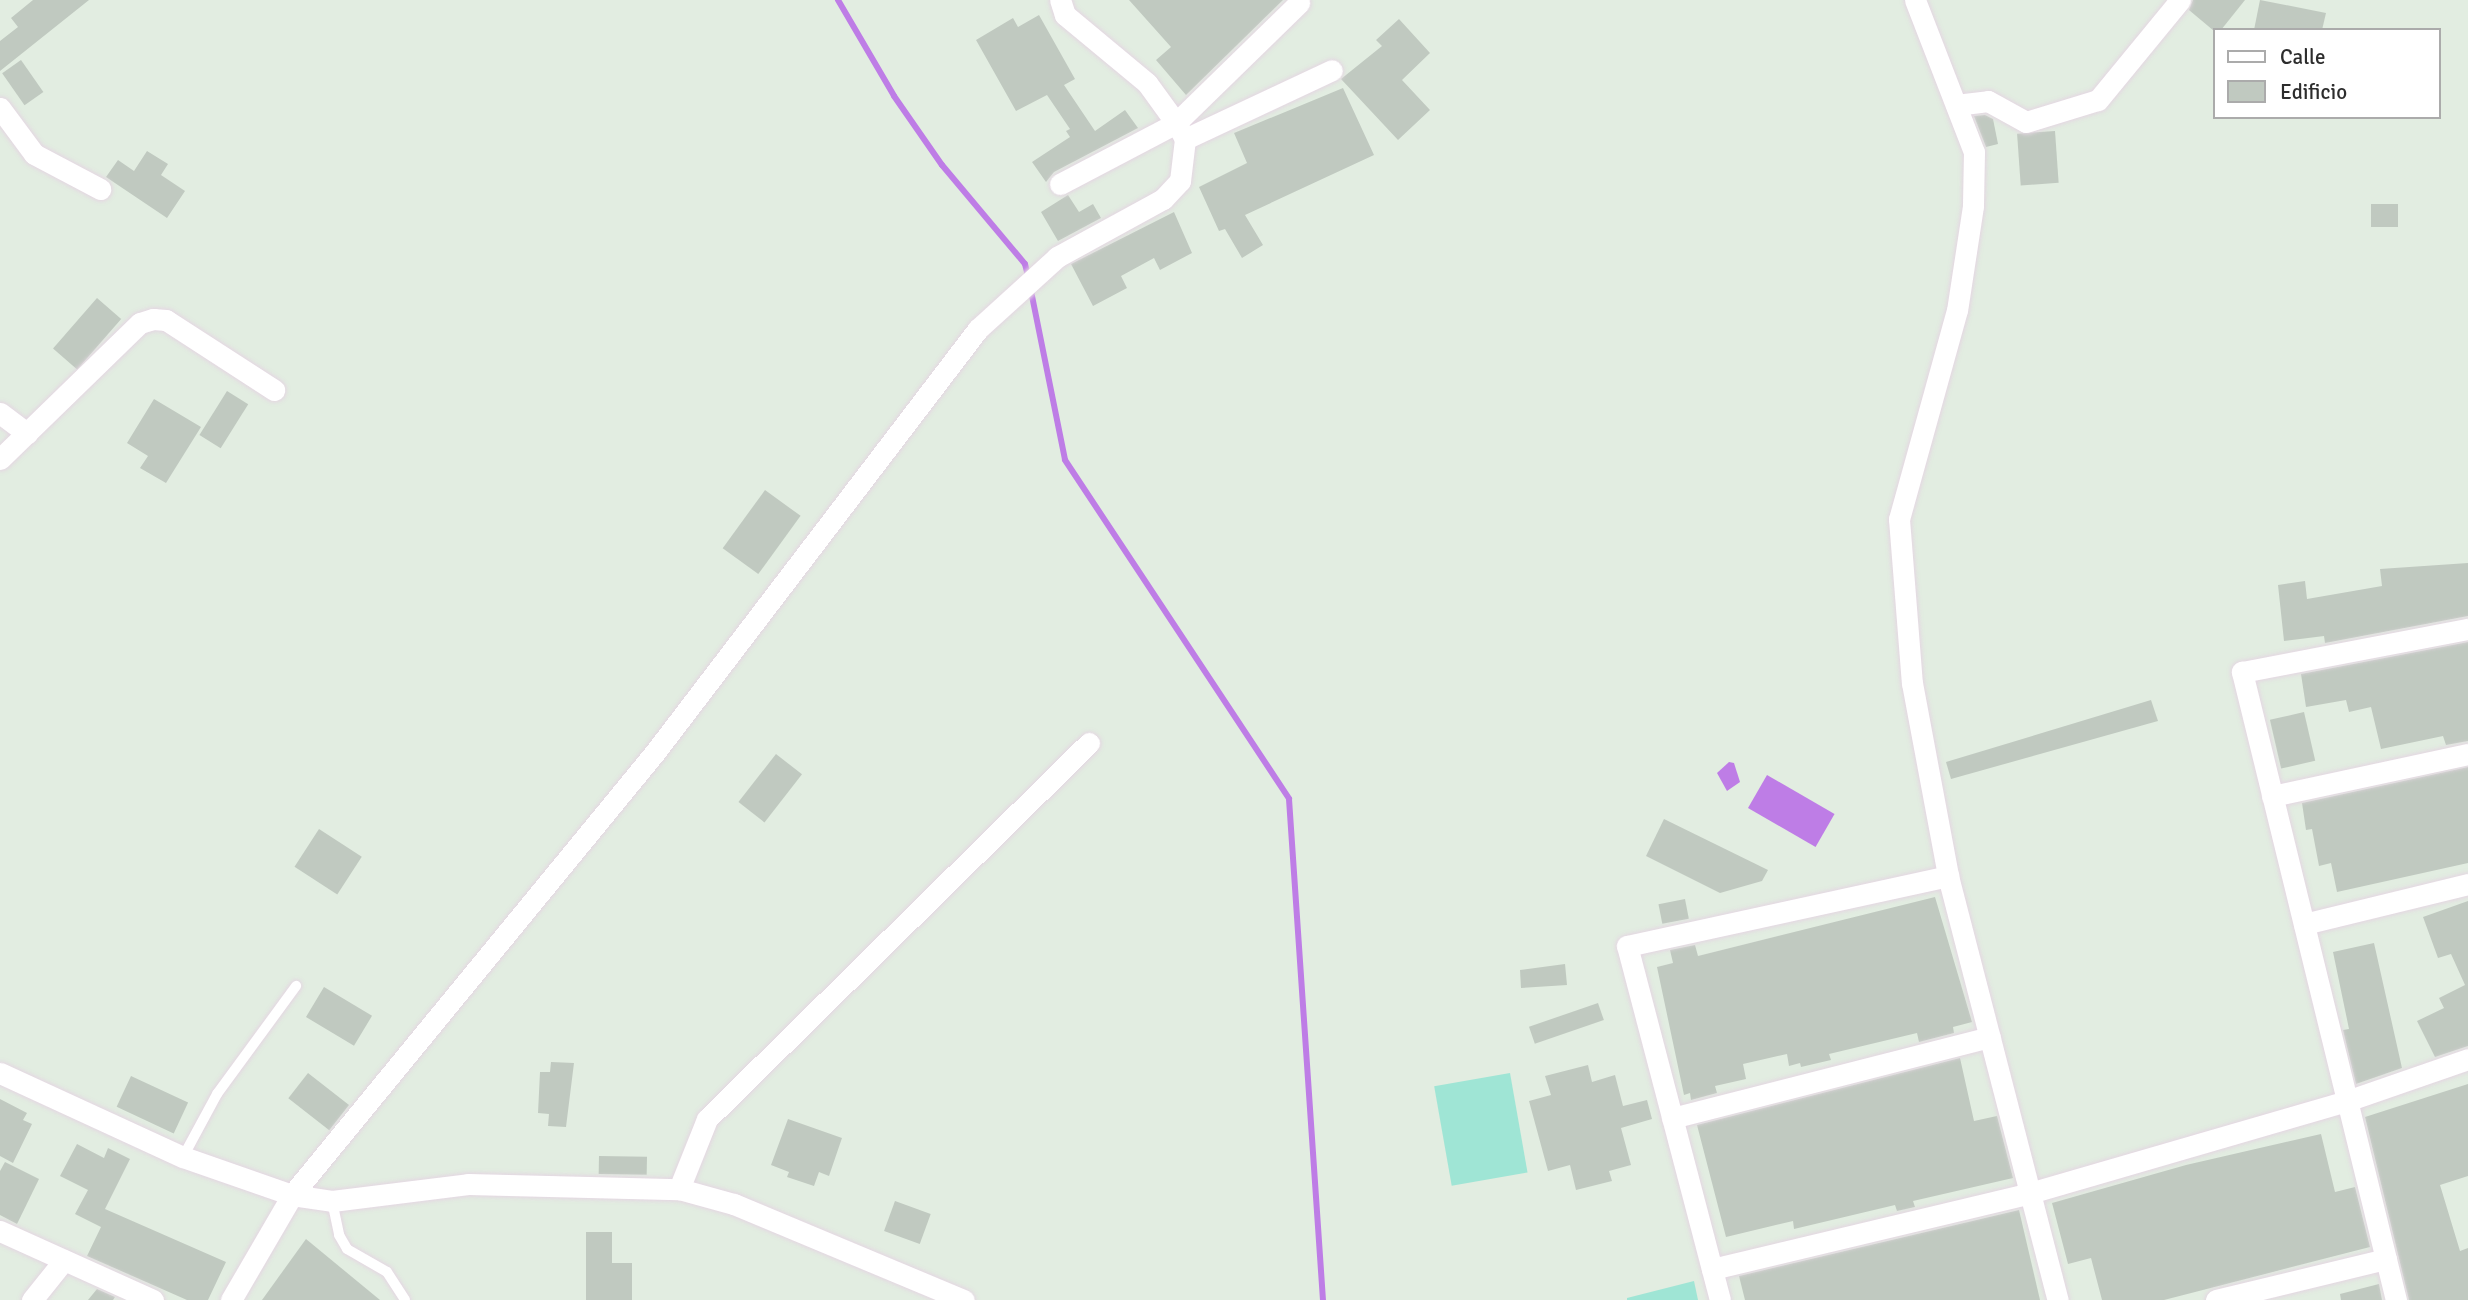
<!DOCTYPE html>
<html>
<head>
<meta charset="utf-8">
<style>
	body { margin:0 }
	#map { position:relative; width:2468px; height:1300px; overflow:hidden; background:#e2ede1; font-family:Signika,sans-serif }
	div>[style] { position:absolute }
	.pitch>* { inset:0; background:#9fe5d5; transform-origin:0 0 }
	.water>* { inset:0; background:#be7de6; transform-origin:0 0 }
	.stream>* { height:6px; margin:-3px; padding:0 3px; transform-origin:3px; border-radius:3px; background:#be7de6 }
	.building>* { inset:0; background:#c0c9c0; transform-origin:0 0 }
	.roads { filter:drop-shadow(0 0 2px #e4d6e2) drop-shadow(0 0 2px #e4d6e2) }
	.lane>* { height:10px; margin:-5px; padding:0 5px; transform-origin:5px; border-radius:5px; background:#fff }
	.street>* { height:21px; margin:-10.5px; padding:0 10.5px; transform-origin:10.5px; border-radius:10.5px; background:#fff }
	span { translate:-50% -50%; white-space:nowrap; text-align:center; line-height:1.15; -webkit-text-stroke:7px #fff; paint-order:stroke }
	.legend { position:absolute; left:2213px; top:28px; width:228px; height:91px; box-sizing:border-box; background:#fff; border:2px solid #ababab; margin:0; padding:9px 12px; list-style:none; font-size:21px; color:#2d2d2d }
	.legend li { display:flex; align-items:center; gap:14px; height:35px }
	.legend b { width:35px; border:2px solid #ababab }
</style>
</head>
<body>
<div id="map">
	<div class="pitch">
		<i style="left:1510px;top:1073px;width:101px;height:77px;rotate:80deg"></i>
		<i style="clip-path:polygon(1694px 1281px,1698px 1300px,1627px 1300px,1627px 1298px)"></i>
	</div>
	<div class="water">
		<i style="clip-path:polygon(1729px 762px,1734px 763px,1740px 782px,1727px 791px,1717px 773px)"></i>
		<i style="left:1767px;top:775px;width:78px;height:38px;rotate:30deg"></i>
	</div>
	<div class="stream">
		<i style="left:838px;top:0;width:111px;rotate:59.7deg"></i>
		<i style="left:894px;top:96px;width:84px;rotate:55.2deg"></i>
		<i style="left:942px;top:165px;width:129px;rotate:50deg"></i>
		<i style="left:1025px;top:264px;width:12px;rotate:76deg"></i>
		<i style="left:1030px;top:286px;width:177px;rotate:78.6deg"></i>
		<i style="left:1065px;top:460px;width:406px;rotate:56.5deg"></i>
		<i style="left:1289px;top:799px;width:502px;rotate:86.12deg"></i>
	</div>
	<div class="building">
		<i style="clip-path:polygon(33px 0,89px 0,0 71px,0 41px,18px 27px,11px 18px)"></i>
		<i style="clip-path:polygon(1129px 0,1283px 0,1186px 95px,1156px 60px,1171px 47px)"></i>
		<i style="clip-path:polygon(2193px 0,2245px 0,2221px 30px,2214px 31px,2189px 10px)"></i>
		<i style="clip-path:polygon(2260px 0,2326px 13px,2322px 30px,2254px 30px)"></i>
		<i style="clip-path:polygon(1039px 15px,1075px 79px,1064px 85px,1095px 131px,1125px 110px,1138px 128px,1054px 172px,1046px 182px,1032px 162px,1070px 137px,1066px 131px,1070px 129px,1047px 95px,1016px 111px,976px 40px,1013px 18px,1018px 27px)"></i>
		<i style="clip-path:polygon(1399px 19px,1430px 53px,1402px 80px,1430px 110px,1398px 140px,1341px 79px,1382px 46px,1376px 40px)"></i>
		<i style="left:21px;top:60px;width:39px;height:23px;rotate:55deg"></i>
		<i style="clip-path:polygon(1343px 88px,1374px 155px,1245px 215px,1263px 245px,1242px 258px,1225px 229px,1219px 231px,1199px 187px,1247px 163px,1234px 133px)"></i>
		<i style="clip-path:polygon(1985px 115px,1993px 119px,1998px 144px,1986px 147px,1974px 116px)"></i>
		<i style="left:2055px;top:131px;width:52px;height:38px;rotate:86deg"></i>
		<i style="clip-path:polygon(147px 151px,168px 164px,161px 175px,185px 191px,167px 218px,106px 177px,118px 160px,134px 171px)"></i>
		<i style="clip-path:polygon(1068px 195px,1079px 212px,1093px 204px,1101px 218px,1058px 241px,1041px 212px)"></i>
		<i style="left:2371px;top:204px;width:27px;height:23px"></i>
		<i style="clip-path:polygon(1174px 212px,1192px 253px,1160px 270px,1154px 258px,1121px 276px,1127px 288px,1093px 306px,1071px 264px)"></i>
		<i style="left:97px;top:298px;width:32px;height:67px;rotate:41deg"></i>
		<i style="left:227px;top:391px;width:25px;height:52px;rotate:32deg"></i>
		<i style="clip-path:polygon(154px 399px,201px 427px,166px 483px,140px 468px,148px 456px,127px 443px)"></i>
		<i style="left:765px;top:490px;width:44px;height:72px;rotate:36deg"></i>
		<i style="clip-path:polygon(2468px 563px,2468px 616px,2325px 643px,2324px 636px,2284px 641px,2278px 585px,2305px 581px,2307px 599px,2382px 586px,2380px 569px)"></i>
		<i style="clip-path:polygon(2468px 642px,2468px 741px,2446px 745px,2443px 736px,2381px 749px,2371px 707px,2349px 712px,2346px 700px,2306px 707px,2301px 674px)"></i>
		<i style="clip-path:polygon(2151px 700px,2158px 721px,1951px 779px,1946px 762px)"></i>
		<i style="left:2304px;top:712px;width:50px;height:35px;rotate:77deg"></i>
		<i style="left:776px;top:754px;width:33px;height:61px;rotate:38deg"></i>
		<i style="clip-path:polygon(2468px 767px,2468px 863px,2337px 892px,2331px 863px,2319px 866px,2312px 829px,2306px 830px,2302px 803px)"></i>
		<i style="clip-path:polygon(1664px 819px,1768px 870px,1762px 881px,1720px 893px,1646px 856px)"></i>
		<i style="left:319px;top:829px;width:51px;height:45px;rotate:33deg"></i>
		<i style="clip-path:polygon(1935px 897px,1972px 1022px,1953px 1027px,1954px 1033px,1919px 1042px,1917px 1033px,1829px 1054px,1831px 1060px,1801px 1067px,1800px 1063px,1789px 1066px,1787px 1054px,1743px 1064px,1746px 1079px,1715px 1086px,1717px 1093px,1691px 1100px,1690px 1093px,1684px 1095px,1657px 967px,1673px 963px,1670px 950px,1695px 945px,1698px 956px)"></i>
		<i style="left:1685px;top:899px;width:20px;height:27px;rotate:79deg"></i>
		<i style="clip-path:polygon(2468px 901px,2468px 1046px,2435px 1057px,2417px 1021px,2444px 1008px,2439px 998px,2465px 985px,2451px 954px,2438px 958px,2423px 917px)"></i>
		<i style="clip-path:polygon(2374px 943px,2402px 1068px,2356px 1084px,2343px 1030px,2349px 1029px,2333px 952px)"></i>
		<i style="clip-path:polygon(1565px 964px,1567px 985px,1521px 988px,1520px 970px)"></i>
		<i style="left:324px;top:987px;width:56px;height:35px;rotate:31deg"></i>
		<i style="left:1598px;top:1003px;width:18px;height:73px;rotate:71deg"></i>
		<i style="clip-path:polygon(1960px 1058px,1974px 1121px,1997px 1116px,2013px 1178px,1913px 1201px,1915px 1207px,1897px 1211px,1895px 1205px,1794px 1229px,1793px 1221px,1726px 1237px,1697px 1125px)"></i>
		<i style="clip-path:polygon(551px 1062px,574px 1063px,566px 1127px,548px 1126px,549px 1114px,538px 1113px,540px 1072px,550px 1072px)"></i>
		<i style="clip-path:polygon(1588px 1065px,1592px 1082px,1615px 1075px,1623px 1106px,1647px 1100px,1652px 1119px,1621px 1128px,1631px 1165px,1609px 1171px,1612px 1181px,1576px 1190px,1570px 1165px,1548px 1171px,1529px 1101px,1551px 1095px,1545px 1076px)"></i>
		<i style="left:308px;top:1073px;width:52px;height:32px;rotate:38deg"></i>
		<i style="left:131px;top:1076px;width:63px;height:34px;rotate:25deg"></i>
		<i style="clip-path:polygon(2468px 1084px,2468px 1176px,2440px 1185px,2460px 1251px,2468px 1248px,2468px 1300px,2409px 1300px,2365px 1117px)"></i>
		<i style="clip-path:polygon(0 1099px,27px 1113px,23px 1120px,32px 1124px,13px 1163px,0 1156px)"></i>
		<i style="clip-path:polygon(788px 1119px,842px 1138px,829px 1176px,819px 1172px,814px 1186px,787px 1177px,789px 1172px,771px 1165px)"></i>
		<i style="clip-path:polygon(2321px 1134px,2335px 1192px,2355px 1187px,2370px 1247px,2164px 1300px,2102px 1300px,2091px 1258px,2068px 1264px,2052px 1203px,2186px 1165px)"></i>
		<i style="clip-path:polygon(77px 1144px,104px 1158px,108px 1148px,130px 1159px,105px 1209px,226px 1262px,208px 1300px,187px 1300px,87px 1256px,101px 1227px,75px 1214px,88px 1190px,60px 1176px)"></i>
		<i style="left:599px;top:1156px;width:48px;height:18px;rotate:1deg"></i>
		<i style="clip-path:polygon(5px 1162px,39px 1179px,17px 1224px,0 1215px,0 1171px)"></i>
		<i style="left:895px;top:1201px;width:38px;height:32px;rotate:20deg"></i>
		<i style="clip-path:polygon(2019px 1210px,2040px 1300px,1745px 1300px,1739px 1276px)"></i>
		<i style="clip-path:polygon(586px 1232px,612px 1232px,612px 1263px,632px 1263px,632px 1300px,586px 1300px)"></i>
		<i style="clip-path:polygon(306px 1239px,380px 1300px,262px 1300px)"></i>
		<i style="clip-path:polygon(2379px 1284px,2382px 1300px,2341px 1300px,2340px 1294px)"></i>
		<i style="clip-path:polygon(97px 1289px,115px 1297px,113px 1300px,88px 1300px)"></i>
	</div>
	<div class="roads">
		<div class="lane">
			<i style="left:183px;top:1157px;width:72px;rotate:-61.6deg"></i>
			<i style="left:217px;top:1094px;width:134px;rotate:-53.8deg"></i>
			<i style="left:332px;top:1201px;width:35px;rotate:78deg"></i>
			<i style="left:339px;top:1235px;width:16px;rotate:60deg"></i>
			<i style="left:347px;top:1249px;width:46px;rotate:29.9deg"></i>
			<i style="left:387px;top:1272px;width:33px;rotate:57deg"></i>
		</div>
		<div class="street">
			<i style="left:1915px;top:0;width:163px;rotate:68.8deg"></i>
			<i style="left:1974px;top:152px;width:54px;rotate:91.1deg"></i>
			<i style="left:1973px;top:206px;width:105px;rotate:98.7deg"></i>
			<i style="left:1957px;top:310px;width:217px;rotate:105.5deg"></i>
			<i style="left:1899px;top:519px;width:165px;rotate:85.5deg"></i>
			<i style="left:1912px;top:683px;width:196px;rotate:79.4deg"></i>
			<i style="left:1948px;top:876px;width:438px;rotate:75.5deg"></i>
			<i style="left:1956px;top:105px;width:32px;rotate:-7deg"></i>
			<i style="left:1988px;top:101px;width:43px;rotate:28.9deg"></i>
			<i style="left:2026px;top:122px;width:75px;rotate:-17deg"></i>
			<i style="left:2098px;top:100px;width:129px;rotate:-50.6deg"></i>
			<i style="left:0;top:108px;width:57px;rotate:53.5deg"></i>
			<i style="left:34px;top:154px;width:75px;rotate:27.9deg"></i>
			<i style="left:1185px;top:139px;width:162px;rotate:-25.1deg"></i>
			<i style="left:1060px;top:184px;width:131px;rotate:-27.7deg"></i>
			<i style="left:1176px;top:123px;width:172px;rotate:-44.3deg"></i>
			<i style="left:0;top:413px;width:34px;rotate:37deg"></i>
			<i style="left:0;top:459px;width:195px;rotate:-44.2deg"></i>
			<i style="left:140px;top:323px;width:14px;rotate:-17deg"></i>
			<i style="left:153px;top:319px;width:13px;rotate:4deg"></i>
			<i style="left:166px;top:320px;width:129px;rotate:32.9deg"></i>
			<i style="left:2272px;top:796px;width:200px;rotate:-12.1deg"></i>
			<i style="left:2304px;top:924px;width:169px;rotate:-13.7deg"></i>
			<i style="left:0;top:1073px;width:201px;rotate:24.7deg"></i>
			<i style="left:183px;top:1157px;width:115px;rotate:19.2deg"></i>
			<i style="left:292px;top:1195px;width:40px;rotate:8.5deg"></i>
			<i style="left:332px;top:1201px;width:137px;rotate:-7.1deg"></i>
			<i style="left:468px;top:1184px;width:211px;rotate:1.4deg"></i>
			<i style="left:679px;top:1189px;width:57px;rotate:15.3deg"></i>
			<i style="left:734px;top:1204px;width:249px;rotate:22.7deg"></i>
			<i style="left:1672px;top:1118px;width:328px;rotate:-14.3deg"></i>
			<i style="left:679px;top:1189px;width:75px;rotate:-68.2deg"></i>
			<i style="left:707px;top:1119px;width:536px;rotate:-44.55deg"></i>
			<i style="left:0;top:1231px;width:168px;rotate:24.3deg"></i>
			<i style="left:1712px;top:1269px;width:327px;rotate:-13.4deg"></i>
			<i style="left:2030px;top:1193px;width:330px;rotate:-16.2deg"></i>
			<i style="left:2347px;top:1101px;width:128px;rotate:-19.1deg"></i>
			<i style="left:32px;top:1300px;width:51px;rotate:-51.3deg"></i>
			<i style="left:231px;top:1300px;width:121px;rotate:-59.8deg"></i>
			<i style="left:292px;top:1195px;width:574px;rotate:-50.65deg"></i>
			<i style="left:656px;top:751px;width:531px;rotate:-52.66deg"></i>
			<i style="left:978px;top:329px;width:107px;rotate:-42.3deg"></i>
			<i style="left:1057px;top:257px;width:121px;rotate:-28.7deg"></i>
			<i style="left:1163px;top:199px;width:25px;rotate:-47deg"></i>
			<i style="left:1180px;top:181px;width:42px;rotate:-83.2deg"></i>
			<i style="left:1185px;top:139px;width:18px;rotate:-119deg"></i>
			<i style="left:1176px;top:123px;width:49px;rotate:-125.9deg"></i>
			<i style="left:1147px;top:83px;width:107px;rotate:-140.3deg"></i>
			<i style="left:1065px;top:15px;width:16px;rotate:-108deg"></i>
			<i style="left:1720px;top:1300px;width:366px;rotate:-104.7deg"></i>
			<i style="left:1627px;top:946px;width:329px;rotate:-12.3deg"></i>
			<i style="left:2216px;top:1300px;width:175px;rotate:-13.6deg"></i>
			<i style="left:2396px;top:1300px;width:647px;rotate:-103.78deg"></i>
			<i style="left:2242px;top:672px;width:230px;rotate:-10.8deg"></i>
		</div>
	</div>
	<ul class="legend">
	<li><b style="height:9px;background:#fff"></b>Calle</li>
	<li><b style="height:19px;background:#c0c9c0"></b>Edificio</li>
	</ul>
</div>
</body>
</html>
